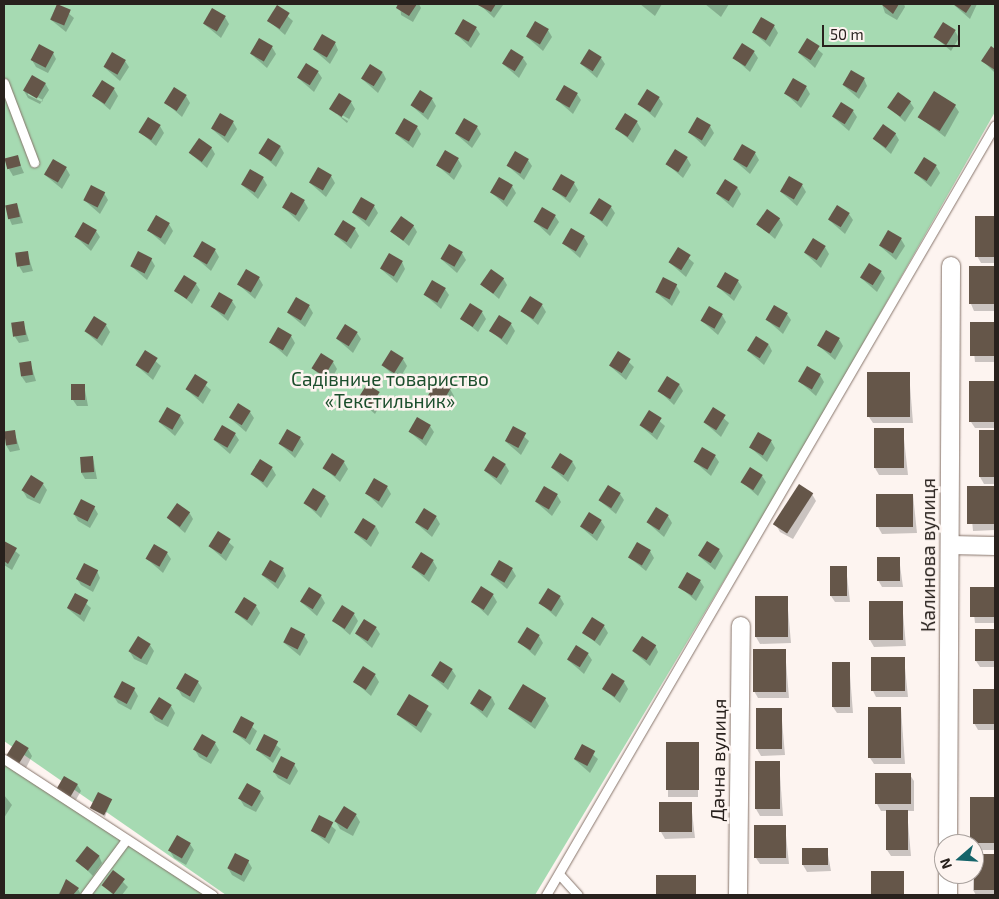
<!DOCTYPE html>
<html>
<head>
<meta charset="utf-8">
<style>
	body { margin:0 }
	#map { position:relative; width:999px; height:899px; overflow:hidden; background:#fdf4f0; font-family:"Exo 2",sans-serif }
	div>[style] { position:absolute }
	.green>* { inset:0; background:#a6dab2 }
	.shadow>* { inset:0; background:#0003; transform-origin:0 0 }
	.building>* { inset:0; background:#655649; transform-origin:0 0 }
	.roads { filter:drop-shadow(0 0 1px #86746a) drop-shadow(0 0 1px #86746a) }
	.service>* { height:9px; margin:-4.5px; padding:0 4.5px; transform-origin:4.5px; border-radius:4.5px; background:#fff }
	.minor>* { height:18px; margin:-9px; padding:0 9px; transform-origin:9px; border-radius:9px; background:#fff }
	span { translate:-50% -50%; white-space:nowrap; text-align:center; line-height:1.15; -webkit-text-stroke:5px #fdf4f0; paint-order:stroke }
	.park-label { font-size:19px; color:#1b4e2c }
	.street-label { font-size:19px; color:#28211d }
	.frame { position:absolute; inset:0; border:5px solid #28211d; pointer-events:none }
	.north { position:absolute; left:934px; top:834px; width:50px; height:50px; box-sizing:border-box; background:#fdf4f0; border:1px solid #a8a09c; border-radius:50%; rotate:251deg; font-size:14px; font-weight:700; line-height:20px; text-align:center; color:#28211d }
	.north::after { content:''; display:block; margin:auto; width:18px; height:22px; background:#15646a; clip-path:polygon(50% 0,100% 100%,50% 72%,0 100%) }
	.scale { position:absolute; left:822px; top:25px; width:138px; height:22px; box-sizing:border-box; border:2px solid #28211d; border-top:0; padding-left:6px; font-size:15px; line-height:18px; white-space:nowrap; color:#28211d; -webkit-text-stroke:4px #fdf4f0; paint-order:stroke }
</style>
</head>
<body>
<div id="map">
	<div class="green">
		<i style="clip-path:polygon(4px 4px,995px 4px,995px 112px,803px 449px,535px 895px,226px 895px,4px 741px)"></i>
		<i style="clip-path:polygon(4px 759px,214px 895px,4px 895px)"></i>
	</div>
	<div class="shadow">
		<i style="clip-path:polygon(58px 4px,74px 18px,66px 32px,50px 19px)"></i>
		<i style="clip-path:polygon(400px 4px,419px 4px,421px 8px,413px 22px,401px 15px)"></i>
		<i style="clip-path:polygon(479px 4px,502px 4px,503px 5px,494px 18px)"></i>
		<i style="clip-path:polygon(640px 4px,662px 4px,655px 16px)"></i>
		<i style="clip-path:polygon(705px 4px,729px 4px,721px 17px)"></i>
		<i style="clip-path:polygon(882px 4px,904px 4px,905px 7px,897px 20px,885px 13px)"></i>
		<i style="clip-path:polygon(977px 4px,970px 19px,954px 5px,955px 4px)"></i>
		<i style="clip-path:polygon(277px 7px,293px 21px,285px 35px,269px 21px)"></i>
		<i style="clip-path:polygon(225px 17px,229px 24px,221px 38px,204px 24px)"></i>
		<i style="clip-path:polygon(774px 26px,778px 33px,770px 47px,754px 33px)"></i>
		<i style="clip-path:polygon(476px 28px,480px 34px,471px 48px,456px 34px)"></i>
		<i style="clip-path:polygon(548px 30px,552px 37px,543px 51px,527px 37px)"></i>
		<i style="clip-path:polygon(955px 31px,959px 38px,951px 51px,935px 37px)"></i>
		<i style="clip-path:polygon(807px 40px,823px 54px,815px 68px,799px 53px)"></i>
		<i style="clip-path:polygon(335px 43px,338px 50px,330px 64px,314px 50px)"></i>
		<i style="clip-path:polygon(272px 47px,276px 54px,267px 68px,251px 54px)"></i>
		<i style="clip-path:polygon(991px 48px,995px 50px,995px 73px,983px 61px)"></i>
		<i style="clip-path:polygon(754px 52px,758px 58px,750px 72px,734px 58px)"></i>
		<i style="clip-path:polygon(53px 53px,56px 59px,48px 73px,36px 67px,32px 60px)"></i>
		<i style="clip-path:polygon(523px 58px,527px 64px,519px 78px,503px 64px)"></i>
		<i style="clip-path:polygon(601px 58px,605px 64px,597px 78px,581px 64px)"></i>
		<i style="clip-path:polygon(125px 61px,129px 67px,120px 81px,104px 67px)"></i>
		<i style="clip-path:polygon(318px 72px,322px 78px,314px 92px,298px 78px)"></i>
		<i style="clip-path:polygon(383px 73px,386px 79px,378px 93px,362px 79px)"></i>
		<i style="clip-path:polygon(864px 79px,867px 86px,859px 99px,843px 85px)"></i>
		<i style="clip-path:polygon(evenodd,45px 83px,49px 90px,40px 104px,28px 98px,24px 91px,45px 83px,28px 92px,43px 100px,42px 102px,28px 95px,28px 92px)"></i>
		<i style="clip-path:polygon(806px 87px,810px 94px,801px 108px,786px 94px)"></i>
		<i style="clip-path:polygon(114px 89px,118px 96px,110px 110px,94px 96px)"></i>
		<i style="clip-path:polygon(577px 94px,581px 100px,573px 114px,557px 100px)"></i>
		<i style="clip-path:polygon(186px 96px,190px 103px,182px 117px,166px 103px)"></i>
		<i style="clip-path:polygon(659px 98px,663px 104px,655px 118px,639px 104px)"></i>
		<i style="clip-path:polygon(432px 99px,436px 106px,428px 120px,412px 106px)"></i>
		<i style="clip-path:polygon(evenodd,351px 102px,355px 109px,347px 123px,331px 109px,351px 102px,335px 111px,349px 119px,348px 121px,335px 113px,335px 111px)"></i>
		<i style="clip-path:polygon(910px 102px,914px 108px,905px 122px,890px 108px)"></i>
		<i style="clip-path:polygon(955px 106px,959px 112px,945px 137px,919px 117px)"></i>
		<i style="clip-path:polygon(853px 111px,857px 117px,849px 131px,833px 117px)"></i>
		<i style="clip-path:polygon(233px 122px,237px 129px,228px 143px,212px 129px)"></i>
		<i style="clip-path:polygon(637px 122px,641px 129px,633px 143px,617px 129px)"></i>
		<i style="clip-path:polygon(160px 126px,164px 133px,156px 146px,140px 132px)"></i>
		<i style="clip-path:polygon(710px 126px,714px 133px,705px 147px,690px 133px)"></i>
		<i style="clip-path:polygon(417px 127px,421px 134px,413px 148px,396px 134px)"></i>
		<i style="clip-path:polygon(477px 127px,481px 134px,472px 148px,456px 134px)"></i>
		<i style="clip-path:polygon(895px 133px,899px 140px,891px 154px,875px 140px)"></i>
		<i style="clip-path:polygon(280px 146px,284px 153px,276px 167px,260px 153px)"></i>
		<i style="clip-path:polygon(211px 147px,215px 154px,207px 168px,191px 154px)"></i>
		<i style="clip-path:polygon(755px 153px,759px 160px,750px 174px,734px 160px)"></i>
		<i style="clip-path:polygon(17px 157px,24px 173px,13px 176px,9px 169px)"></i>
		<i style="clip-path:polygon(687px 158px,691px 165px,683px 178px,667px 164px)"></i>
		<i style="clip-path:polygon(458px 159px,462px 166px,454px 180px,438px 166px)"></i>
		<i style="clip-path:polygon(528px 160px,532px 166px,524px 180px,508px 166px)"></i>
		<i style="clip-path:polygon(936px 166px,940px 173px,931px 187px,915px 173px)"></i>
		<i style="clip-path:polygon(66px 168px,70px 175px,62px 189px,45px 175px)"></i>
		<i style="clip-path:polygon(331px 176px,335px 183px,326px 197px,310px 183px)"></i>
		<i style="clip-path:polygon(263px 178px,267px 185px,258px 199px,242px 185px)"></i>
		<i style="clip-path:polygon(574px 183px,578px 190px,570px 203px,554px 190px)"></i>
		<i style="clip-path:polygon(802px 185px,806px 192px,797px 206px,781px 192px)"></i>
		<i style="clip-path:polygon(512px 186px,516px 193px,507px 207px,492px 193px)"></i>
		<i style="clip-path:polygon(737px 187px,741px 194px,733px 208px,717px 194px)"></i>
		<i style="clip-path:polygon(104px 193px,108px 200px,100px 214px,84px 200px)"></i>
		<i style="clip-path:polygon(304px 201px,308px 208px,299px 222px,284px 208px)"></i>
		<i style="clip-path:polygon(17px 204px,23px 223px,12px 225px,9px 218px)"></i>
		<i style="clip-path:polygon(374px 206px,378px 213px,369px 227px,353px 213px)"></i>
		<i style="clip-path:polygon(611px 207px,615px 213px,607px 227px,591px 213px)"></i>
		<i style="clip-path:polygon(849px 214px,853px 220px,845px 234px,829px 220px)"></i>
		<i style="clip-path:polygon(555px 216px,559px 222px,550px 236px,535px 222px)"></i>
		<i style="clip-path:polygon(977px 217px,995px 218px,995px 263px,981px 263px,977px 256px)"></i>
		<i style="clip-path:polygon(779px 218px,783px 225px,775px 239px,759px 225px)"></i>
		<i style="clip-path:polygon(169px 224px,173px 231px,165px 245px,149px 231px)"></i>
		<i style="clip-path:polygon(413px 225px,417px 232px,409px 246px,393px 232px)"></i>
		<i style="clip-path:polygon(355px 229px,359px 236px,351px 249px,335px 235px)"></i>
		<i style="clip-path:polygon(96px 231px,100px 237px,91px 251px,76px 237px)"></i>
		<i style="clip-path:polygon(584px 237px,588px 244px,580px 258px,564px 244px)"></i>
		<i style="clip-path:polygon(901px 239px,905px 246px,896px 260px,880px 246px)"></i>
		<i style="clip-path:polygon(825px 247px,829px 254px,821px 268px,805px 253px)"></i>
		<i style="clip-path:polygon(678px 249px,694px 263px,686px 277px,670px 263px)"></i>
		<i style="clip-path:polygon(215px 250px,219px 257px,211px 271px,195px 257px)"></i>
		<i style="clip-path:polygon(27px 252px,33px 271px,23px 273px,19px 266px)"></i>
		<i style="clip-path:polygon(462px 253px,466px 260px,457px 273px,441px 259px)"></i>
		<i style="clip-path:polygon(151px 259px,155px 266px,147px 280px,131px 266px)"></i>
		<i style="clip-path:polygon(402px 262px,405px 269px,397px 283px,381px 269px)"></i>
		<i style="clip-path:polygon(970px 267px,995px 267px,995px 311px,974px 311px,971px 304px)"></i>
		<i style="clip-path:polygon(881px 272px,885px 278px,877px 292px,861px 278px)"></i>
		<i style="clip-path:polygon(259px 278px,263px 285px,255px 299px,239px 285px)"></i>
		<i style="clip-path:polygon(503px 278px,507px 285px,499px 299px,483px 285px)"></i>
		<i style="clip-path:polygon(738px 281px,742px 287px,734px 301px,718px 287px)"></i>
		<i style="clip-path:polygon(196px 284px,200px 290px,192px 304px,176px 291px)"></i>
		<i style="clip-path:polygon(676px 285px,680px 292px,672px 306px,656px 292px)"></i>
		<i style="clip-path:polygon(445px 289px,449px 295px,441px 309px,425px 295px)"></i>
		<i style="clip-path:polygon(232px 301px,236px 307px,228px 321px,212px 307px)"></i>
		<i style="clip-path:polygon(542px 305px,546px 312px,538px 325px,522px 311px)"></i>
		<i style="clip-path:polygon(309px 306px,313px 313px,305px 327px,288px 313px)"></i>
		<i style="clip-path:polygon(482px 312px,486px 319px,478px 332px,462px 319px)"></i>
		<i style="clip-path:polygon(787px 314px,791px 320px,783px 334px,767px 320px)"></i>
		<i style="clip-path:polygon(722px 315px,726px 322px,718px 335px,702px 321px)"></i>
		<i style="clip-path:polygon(23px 322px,29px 341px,19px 343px,15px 337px)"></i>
		<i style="clip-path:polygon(971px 323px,995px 323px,995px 362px,975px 362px)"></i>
		<i style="clip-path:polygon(511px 324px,515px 331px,507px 345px,491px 331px)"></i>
		<i style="clip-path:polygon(106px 325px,110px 332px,102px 346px,86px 332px)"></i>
		<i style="clip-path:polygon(357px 333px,361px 339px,353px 353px,337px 339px)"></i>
		<i style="clip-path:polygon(291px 336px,295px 343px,287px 357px,271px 343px)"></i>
		<i style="clip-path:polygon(839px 339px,843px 346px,835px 360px,819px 346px)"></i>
		<i style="clip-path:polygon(769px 345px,772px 351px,764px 365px,748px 351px)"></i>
		<i style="clip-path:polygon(145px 352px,161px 366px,153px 380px,137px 366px)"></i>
		<i style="clip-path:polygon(619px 353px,634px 367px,626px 380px,610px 366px)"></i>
		<i style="clip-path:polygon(403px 359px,407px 366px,399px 380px,383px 366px)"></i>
		<i style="clip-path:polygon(30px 362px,36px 381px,26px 383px,22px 377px)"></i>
		<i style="clip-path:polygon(333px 362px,337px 369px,329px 383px,313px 369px)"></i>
		<i style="clip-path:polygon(909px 373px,913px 423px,873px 423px,869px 417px)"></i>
		<i style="clip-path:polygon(820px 375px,824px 382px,816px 396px,800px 382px)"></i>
		<i style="clip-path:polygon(195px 376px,211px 390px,203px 404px,187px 390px)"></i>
		<i style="clip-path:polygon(971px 383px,995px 383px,995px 428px,975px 428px,971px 422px)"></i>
		<i style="clip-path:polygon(679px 384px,683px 391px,674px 405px,659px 391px)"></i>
		<i style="clip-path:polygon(84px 385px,88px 406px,77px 406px,73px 400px)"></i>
		<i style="clip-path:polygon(367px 386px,383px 400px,375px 414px,359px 400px)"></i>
		<i style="clip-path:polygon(450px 389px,454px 396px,446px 410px,430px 396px)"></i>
		<i style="clip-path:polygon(713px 409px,729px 423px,721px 437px,705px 423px)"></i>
		<i style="clip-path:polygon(250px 412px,254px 418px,246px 432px,230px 418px)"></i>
		<i style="clip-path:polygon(649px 412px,665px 426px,657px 440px,641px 426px)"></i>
		<i style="clip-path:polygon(180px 416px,184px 423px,175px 436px,159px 422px)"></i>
		<i style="clip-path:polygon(430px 426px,434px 432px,426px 446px,410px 432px)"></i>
		<i style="clip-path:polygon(513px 427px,529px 441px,521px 455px,505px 441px)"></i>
		<i style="clip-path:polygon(903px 430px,908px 475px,879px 475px,875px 468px)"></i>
		<i style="clip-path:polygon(14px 431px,20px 450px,10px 452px,6px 445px)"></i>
		<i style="clip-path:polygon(980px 431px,995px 431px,995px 484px,984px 484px,980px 477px)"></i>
		<i style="clip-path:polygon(235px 434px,239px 440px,230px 454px,214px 440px)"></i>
		<i style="clip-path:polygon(300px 438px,304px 444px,295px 458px,280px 444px)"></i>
		<i style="clip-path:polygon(771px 441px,775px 448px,767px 462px,751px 448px)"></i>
		<i style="clip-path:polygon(715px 456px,719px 462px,711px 476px,695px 462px)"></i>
		<i style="clip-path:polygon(93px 458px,97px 479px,85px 479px,81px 472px)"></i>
		<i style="clip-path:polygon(572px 461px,576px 468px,568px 482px,552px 468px)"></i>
		<i style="clip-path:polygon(344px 462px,348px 469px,340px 482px,324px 468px)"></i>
		<i style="clip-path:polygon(505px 464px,509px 471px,501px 485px,485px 471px)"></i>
		<i style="clip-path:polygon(272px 468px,276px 475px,267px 488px,252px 474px)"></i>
		<i style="clip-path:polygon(762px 476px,766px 482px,758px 496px,742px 482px)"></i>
		<i style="clip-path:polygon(43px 484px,47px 490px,40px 504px,27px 498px,23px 491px)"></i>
		<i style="clip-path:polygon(387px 487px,391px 494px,382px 508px,367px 494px)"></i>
		<i style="clip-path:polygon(969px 487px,995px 487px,995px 530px,973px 531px)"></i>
		<i style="clip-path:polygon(620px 494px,624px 500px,616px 514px,600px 501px)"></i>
		<i style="clip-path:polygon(812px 494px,816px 501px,793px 539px,780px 532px,776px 525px)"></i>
		<i style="clip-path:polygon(557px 495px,561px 502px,552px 516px,536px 502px)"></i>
		<i style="clip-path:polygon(913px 495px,917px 533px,882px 534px,878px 527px)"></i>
		<i style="clip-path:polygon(325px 497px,329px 504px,321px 518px,305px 503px)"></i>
		<i style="clip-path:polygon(94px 507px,98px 514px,90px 528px,78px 521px,74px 514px)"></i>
		<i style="clip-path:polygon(189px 512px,193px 519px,185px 533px,169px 519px)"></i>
		<i style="clip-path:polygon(668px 516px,672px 523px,664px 537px,648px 523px)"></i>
		<i style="clip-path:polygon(436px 517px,440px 524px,432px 537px,416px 523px)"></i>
		<i style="clip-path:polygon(601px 521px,605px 527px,597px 541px,581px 527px)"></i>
		<i style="clip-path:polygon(376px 527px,379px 533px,371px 547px,355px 533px)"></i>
		<i style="clip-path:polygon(218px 533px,234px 547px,226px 561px,210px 547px)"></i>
		<i style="clip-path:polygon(4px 542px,20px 555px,12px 570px,4px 565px)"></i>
		<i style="clip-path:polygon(719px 550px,723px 556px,715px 570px,699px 556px)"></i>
		<i style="clip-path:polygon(650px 551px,654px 558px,646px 571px,630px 558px)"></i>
		<i style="clip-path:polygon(167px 553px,171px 559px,163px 573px,147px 559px)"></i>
		<i style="clip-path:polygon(899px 558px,903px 587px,882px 587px,878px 580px)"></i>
		<i style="clip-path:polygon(433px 561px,437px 568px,429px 582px,413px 568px)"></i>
		<i style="clip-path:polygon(846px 567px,850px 602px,835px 602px,831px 596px)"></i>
		<i style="clip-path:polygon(283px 569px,286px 576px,278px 589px,262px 575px)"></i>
		<i style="clip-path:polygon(512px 569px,516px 576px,507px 589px,491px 575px)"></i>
		<i style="clip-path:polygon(97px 571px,100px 578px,93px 592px,81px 585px,77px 579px)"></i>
		<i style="clip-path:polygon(700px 581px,704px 587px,696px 601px,680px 587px)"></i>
		<i style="clip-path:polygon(971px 588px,995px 588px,995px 623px,975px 623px)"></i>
		<i style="clip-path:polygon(75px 594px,91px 608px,84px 622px,67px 608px)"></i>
		<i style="clip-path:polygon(493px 595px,497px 602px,488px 616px,473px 602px)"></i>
		<i style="clip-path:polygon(321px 596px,325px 603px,317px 616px,301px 602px)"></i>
		<i style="clip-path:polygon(560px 597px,564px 604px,556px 617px,540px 603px)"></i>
		<i style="clip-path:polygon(787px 598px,791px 643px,760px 644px,756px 637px)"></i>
		<i style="clip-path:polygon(902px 602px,906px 646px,874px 647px,870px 640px)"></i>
		<i style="clip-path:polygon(256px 606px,260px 613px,252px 626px,236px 613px)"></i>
		<i style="clip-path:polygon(354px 614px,358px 621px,350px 635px,334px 621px)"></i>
		<i style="clip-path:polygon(604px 626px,608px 633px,600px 646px,584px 633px)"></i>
		<i style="clip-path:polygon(376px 628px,380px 634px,372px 648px,356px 634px)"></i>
		<i style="clip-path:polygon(976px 630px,995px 630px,995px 667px,980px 667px,976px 661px)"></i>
		<i style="clip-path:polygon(304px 635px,308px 642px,300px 656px,283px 642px)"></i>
		<i style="clip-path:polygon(539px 636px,543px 643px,535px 656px,519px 642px)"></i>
		<i style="clip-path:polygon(150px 645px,154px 651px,147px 665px,134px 659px,130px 652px)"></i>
		<i style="clip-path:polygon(655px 645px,658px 652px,650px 666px,634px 652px)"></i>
		<i style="clip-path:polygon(785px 650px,789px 698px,758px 698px,754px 691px)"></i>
		<i style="clip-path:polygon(588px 654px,592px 660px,584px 674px,568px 660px)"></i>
		<i style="clip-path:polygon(904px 658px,908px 697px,876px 697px,873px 691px)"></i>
		<i style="clip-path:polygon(849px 663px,853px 713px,837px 713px,833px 707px)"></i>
		<i style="clip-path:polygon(452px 670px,456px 676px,448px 690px,432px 676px)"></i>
		<i style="clip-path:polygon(375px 675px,379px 682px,371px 696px,355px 682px)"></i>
		<i style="clip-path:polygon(198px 682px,202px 688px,194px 703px,182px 696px,178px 689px)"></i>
		<i style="clip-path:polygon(624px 682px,628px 689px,620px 703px,604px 689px)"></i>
		<i style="clip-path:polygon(134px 689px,138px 696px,131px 710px,118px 703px,114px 697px)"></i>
		<i style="clip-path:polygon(974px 690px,995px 690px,995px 730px,978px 730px,974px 723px)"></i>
		<i style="clip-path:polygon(409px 696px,432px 714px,421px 733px,398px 715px)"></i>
		<i style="clip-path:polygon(492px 698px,495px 704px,487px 718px,471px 704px)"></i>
		<i style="clip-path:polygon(545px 699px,549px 706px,535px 729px,509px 709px)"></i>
		<i style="clip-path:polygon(171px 706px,175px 713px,168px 727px,155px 720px,151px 713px)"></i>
		<i style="clip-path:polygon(901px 708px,905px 764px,874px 764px,870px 758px)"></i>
		<i style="clip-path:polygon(781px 709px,785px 755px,761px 756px,757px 749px)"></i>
		<i style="clip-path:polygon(241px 717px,257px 731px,250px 745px,234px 732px)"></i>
		<i style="clip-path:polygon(265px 736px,281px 749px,273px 763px,257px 750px)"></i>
		<i style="clip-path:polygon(215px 743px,219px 750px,211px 764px,199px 757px,195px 750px)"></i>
		<i style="left:668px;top:743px;width:30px;height:54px"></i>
		<i style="clip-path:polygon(582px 745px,598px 759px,590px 773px,574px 759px)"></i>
		<i style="clip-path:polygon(28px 749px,32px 756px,25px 770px,12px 763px,8px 756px)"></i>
		<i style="clip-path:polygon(779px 762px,783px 816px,760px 816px,756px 809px)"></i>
		<i style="clip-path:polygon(294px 764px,298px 771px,290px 785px,278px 778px,274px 772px)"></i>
		<i style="clip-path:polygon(876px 775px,910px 775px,914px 781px,914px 811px,907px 811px,911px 856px,891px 856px,887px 850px,887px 811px,881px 811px,877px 804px)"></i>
		<i style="clip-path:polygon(77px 784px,81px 791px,73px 805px,57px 792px)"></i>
		<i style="clip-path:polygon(260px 792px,264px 798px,256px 812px,244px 806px,240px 799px)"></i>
		<i style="clip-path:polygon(4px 795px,12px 805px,4px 818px)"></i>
		<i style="clip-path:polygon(971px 798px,995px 798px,995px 850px,975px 850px,972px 843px)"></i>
		<i style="clip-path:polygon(111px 800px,105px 817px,91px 808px)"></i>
		<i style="clip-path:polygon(691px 803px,695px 838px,665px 839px,661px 832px)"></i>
		<i style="clip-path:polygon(356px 815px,360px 822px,353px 836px,340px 829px,336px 822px)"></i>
		<i style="clip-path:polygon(320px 816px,336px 830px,329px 844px,312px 831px)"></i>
		<i style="clip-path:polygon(785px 826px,789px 864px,760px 864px,756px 858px)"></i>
		<i style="clip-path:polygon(190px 844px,194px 850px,186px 865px,174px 858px,170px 851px)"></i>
		<i style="clip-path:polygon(827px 849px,831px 871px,807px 872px,803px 865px)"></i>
		<i style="clip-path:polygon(974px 855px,995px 855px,995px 895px,976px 895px,973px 890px)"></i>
		<i style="clip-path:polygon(99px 856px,102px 863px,93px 876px,78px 861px)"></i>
		<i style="clip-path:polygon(248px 861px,252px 868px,244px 882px,232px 875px,228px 868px)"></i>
		<i style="clip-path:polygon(113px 872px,128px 887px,122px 895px,113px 895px,104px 885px)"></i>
		<i style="left:872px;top:872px;width:31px;height:23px"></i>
		<i style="left:657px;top:876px;width:38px;height:19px"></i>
		<i style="clip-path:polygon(66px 881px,78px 889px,81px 895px,58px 895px)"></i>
	</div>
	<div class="building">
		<i style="left:57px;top:4px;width:15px;height:17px;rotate:23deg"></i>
		<i style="clip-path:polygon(398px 4px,417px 4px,409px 16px,396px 8px)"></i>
		<i style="clip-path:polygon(476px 4px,496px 4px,491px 12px)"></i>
		<i style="clip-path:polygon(881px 4px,899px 4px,893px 14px)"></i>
		<i style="clip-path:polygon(953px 4px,972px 4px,966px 13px)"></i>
		<i style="left:277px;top:5px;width:15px;height:19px;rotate:32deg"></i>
		<i style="left:212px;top:8px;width:16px;height:18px;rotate:30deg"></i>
		<i style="left:761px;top:17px;width:16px;height:18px;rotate:30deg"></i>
		<i style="left:463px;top:19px;width:16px;height:17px;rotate:30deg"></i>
		<i style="left:535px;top:21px;width:16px;height:18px;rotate:30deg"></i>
		<i style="left:943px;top:22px;width:15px;height:18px;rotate:32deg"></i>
		<i style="left:322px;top:34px;width:16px;height:18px;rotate:30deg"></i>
		<i style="left:259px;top:38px;width:16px;height:18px;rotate:30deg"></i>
		<i style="left:807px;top:38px;width:15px;height:17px;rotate:32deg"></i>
		<i style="left:742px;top:43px;width:15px;height:18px;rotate:32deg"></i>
		<i style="left:39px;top:44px;width:17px;height:18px;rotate:28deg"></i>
		<i style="clip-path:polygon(991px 46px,995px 49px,995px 70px,981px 61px)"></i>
		<i style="left:511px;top:49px;width:15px;height:17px;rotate:32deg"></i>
		<i style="left:589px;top:49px;width:15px;height:17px;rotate:32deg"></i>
		<i style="left:112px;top:52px;width:16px;height:17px;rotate:30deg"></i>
		<i style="left:306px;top:63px;width:15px;height:17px;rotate:32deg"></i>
		<i style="left:370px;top:64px;width:15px;height:17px;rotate:32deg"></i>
		<i style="left:851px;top:70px;width:16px;height:17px;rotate:30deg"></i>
		<i style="left:32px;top:75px;width:16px;height:18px;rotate:30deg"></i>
		<i style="left:793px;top:78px;width:16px;height:18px;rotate:30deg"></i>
		<i style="left:102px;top:80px;width:15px;height:19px;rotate:32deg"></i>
		<i style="left:564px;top:85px;width:16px;height:17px;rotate:30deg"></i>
		<i style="left:174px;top:87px;width:15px;height:19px;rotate:32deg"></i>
		<i style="left:647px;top:89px;width:15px;height:18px;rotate:32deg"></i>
		<i style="left:420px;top:90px;width:15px;height:18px;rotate:32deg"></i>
		<i style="left:934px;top:91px;width:26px;height:31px;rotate:32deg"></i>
		<i style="left:898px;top:92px;width:16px;height:19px;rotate:35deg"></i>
		<i style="left:339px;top:93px;width:15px;height:19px;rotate:32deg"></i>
		<i style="left:841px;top:102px;width:15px;height:17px;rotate:32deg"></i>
		<i style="left:220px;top:113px;width:16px;height:18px;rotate:30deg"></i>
		<i style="left:625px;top:113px;width:15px;height:19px;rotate:32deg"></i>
		<i style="left:148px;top:117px;width:15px;height:18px;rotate:32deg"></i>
		<i style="left:697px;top:117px;width:16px;height:18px;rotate:30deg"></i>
		<i style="left:404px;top:118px;width:16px;height:18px;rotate:30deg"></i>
		<i style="left:464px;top:118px;width:16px;height:18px;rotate:30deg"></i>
		<i style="left:883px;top:124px;width:16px;height:18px;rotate:35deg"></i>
		<i style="left:199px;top:138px;width:16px;height:18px;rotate:35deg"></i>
		<i style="left:268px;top:138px;width:15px;height:18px;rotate:32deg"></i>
		<i style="left:742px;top:144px;width:16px;height:18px;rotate:30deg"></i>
		<i style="left:675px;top:149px;width:15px;height:18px;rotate:32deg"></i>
		<i style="left:445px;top:150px;width:16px;height:18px;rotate:30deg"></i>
		<i style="left:515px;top:151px;width:16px;height:17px;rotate:30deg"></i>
		<i style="left:18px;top:155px;width:11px;height:14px;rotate:75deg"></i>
		<i style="left:924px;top:157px;width:15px;height:19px;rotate:32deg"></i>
		<i style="left:53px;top:159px;width:16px;height:18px;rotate:30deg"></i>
		<i style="left:318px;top:167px;width:16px;height:18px;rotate:30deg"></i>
		<i style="left:250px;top:169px;width:16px;height:18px;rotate:30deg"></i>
		<i style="left:561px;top:174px;width:16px;height:18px;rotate:30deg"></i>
		<i style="left:789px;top:176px;width:16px;height:18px;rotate:30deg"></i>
		<i style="left:499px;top:177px;width:16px;height:18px;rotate:30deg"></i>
		<i style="left:725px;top:179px;width:15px;height:17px;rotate:32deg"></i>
		<i style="left:91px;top:185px;width:16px;height:17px;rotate:27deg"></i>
		<i style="left:291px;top:192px;width:16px;height:18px;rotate:30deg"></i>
		<i style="left:361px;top:197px;width:16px;height:18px;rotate:30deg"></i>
		<i style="left:599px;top:198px;width:15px;height:18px;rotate:32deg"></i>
		<i style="left:17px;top:203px;width:14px;height:12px;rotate:78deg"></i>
		<i style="left:837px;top:205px;width:15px;height:17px;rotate:32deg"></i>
		<i style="left:542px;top:207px;width:16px;height:17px;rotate:30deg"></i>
		<i style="left:767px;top:209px;width:16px;height:19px;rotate:35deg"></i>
		<i style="left:156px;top:215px;width:16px;height:18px;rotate:30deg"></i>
		<i style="left:401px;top:216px;width:16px;height:19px;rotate:35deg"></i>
		<i style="left:975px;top:216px;width:20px;height:41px"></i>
		<i style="left:343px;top:220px;width:15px;height:17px;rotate:32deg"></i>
		<i style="left:83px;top:222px;width:16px;height:17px;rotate:30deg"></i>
		<i style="left:571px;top:228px;width:16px;height:18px;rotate:30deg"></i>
		<i style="left:888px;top:230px;width:16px;height:18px;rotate:30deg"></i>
		<i style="left:813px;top:238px;width:15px;height:17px;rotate:32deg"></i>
		<i style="left:202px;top:241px;width:16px;height:18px;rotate:30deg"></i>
		<i style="left:449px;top:244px;width:16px;height:17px;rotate:30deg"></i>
		<i style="left:678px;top:247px;width:15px;height:18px;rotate:32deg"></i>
		<i style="left:28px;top:251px;width:14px;height:13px;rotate:82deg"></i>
		<i style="left:138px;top:251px;width:16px;height:17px;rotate:27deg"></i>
		<i style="left:389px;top:253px;width:16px;height:18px;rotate:30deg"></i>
		<i style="left:869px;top:263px;width:15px;height:17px;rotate:32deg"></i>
		<i style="left:969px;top:266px;width:26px;height:38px"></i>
		<i style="left:246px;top:269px;width:16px;height:18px;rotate:30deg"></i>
		<i style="left:491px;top:269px;width:16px;height:19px;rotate:35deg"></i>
		<i style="left:725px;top:272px;width:16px;height:17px;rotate:30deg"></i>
		<i style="left:184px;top:275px;width:15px;height:19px;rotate:32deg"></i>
		<i style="left:663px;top:277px;width:16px;height:17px;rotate:27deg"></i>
		<i style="left:432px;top:280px;width:16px;height:17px;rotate:30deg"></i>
		<i style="left:219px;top:292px;width:16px;height:17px;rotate:30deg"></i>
		<i style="left:530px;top:296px;width:15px;height:18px;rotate:32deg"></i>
		<i style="left:296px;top:297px;width:16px;height:18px;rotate:30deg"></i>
		<i style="left:470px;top:303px;width:15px;height:19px;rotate:32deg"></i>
		<i style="left:774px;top:305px;width:16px;height:17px;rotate:30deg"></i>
		<i style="left:709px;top:306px;width:16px;height:17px;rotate:30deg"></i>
		<i style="left:499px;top:315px;width:15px;height:19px;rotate:32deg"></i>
		<i style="left:94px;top:316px;width:15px;height:18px;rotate:32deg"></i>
		<i style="left:24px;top:321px;width:14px;height:13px;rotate:82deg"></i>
		<i style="left:970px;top:322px;width:25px;height:34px"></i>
		<i style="left:345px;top:324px;width:15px;height:17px;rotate:32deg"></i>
		<i style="left:278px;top:327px;width:16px;height:18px;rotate:30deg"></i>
		<i style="left:826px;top:330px;width:16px;height:18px;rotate:30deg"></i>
		<i style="left:756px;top:336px;width:15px;height:17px;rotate:32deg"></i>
		<i style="left:145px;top:350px;width:15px;height:18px;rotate:32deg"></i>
		<i style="left:391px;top:350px;width:15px;height:18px;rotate:32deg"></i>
		<i style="left:618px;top:351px;width:15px;height:17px;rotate:32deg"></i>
		<i style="left:321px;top:353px;width:15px;height:18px;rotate:32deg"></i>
		<i style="left:31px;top:361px;width:14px;height:12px;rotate:82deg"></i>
		<i style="left:807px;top:366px;width:16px;height:18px;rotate:30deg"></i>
		<i style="left:867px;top:372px;width:43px;height:45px"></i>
		<i style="left:195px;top:374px;width:15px;height:18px;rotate:32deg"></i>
		<i style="left:667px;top:376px;width:15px;height:18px;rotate:32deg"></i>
		<i style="left:437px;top:380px;width:16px;height:18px;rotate:30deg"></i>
		<i style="left:995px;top:381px;width:41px;height:26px;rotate:90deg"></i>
		<i style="left:71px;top:384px;width:14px;height:16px"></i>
		<i style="left:367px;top:384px;width:15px;height:18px;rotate:32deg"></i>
		<i style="left:238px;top:403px;width:15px;height:17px;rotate:32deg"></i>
		<i style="left:167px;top:407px;width:16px;height:17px;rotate:30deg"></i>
		<i style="left:713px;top:407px;width:15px;height:18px;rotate:32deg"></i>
		<i style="left:649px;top:410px;width:15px;height:18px;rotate:32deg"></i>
		<i style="left:417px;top:417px;width:16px;height:17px;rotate:30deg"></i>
		<i style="left:222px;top:425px;width:16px;height:17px;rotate:30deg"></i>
		<i style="left:513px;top:426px;width:15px;height:17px;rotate:28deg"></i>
		<i style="left:904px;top:428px;width:40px;height:30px;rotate:90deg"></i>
		<i style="left:287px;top:429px;width:16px;height:17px;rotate:30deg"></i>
		<i style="left:15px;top:430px;width:14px;height:11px;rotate:82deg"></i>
		<i style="left:979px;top:430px;width:16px;height:47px"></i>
		<i style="left:758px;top:432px;width:16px;height:18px;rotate:30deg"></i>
		<i style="left:702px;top:447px;width:16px;height:17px;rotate:30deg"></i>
		<i style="left:332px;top:453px;width:15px;height:18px;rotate:32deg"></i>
		<i style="left:560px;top:453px;width:15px;height:17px;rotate:32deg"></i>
		<i style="left:93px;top:456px;width:16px;height:13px;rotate:86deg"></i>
		<i style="left:493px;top:456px;width:15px;height:17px;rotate:32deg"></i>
		<i style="left:260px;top:459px;width:15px;height:18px;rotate:32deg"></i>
		<i style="left:750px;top:467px;width:15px;height:18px;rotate:32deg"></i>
		<i style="left:31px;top:475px;width:15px;height:18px;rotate:32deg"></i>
		<i style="left:374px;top:478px;width:16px;height:18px;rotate:30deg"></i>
		<i style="left:799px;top:484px;width:17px;height:48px;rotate:33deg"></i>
		<i style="left:608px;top:485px;width:15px;height:18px;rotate:32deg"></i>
		<i style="left:544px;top:486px;width:16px;height:18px;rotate:30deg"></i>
		<i style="left:967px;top:486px;width:28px;height:38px"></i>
		<i style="left:313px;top:488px;width:15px;height:18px;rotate:32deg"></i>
		<i style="left:876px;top:494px;width:37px;height:33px"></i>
		<i style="left:81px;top:499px;width:16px;height:17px;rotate:27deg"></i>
		<i style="left:177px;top:503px;width:16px;height:18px;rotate:35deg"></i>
		<i style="left:656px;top:507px;width:15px;height:18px;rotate:32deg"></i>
		<i style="left:424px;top:508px;width:15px;height:17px;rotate:32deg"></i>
		<i style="left:589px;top:512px;width:15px;height:17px;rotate:32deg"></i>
		<i style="left:363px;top:518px;width:15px;height:17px;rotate:32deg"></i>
		<i style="left:218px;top:531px;width:15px;height:18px;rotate:32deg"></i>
		<i style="clip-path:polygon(4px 541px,17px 548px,8px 564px,4px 561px)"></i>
		<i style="left:707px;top:541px;width:15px;height:17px;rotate:32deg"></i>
		<i style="left:637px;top:542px;width:16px;height:18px;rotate:30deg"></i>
		<i style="left:154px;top:544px;width:16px;height:17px;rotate:30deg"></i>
		<i style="left:421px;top:552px;width:15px;height:18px;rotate:32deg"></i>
		<i style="left:877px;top:557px;width:23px;height:24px"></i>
		<i style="left:270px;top:560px;width:16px;height:17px;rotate:30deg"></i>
		<i style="left:499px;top:560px;width:16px;height:17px;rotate:30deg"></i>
		<i style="left:84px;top:563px;width:16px;height:18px;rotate:27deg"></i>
		<i style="left:830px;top:566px;width:17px;height:30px"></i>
		<i style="left:687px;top:572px;width:16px;height:18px;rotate:30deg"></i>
		<i style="left:481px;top:586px;width:15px;height:19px;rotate:32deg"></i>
		<i style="left:309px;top:587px;width:15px;height:17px;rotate:32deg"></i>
		<i style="left:970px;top:587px;width:25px;height:30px"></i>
		<i style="left:548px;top:588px;width:15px;height:18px;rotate:32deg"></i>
		<i style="left:75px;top:593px;width:15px;height:17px;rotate:28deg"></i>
		<i style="left:755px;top:596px;width:33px;height:41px"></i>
		<i style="left:244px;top:597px;width:15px;height:18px;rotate:32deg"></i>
		<i style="left:869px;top:601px;width:34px;height:39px"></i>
		<i style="left:342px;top:605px;width:15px;height:19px;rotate:32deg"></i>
		<i style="left:592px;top:617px;width:15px;height:19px;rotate:32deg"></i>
		<i style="left:364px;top:619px;width:15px;height:17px;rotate:32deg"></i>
		<i style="left:291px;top:627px;width:16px;height:17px;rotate:27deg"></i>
		<i style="left:527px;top:627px;width:15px;height:18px;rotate:32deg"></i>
		<i style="left:975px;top:629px;width:20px;height:32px"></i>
		<i style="left:138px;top:636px;width:15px;height:18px;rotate:32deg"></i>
		<i style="left:642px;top:636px;width:17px;height:18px;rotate:33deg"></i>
		<i style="left:576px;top:645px;width:15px;height:17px;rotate:32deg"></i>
		<i style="left:753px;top:649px;width:33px;height:43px"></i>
		<i style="left:871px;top:657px;width:34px;height:34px"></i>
		<i style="left:440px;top:661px;width:15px;height:17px;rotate:32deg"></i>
		<i style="left:832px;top:662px;width:18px;height:45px"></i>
		<i style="left:363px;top:666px;width:15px;height:19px;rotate:32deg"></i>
		<i style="left:185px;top:673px;width:16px;height:18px;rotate:30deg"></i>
		<i style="left:612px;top:673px;width:15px;height:19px;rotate:32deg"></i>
		<i style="left:122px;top:681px;width:15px;height:18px;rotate:28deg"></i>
		<i style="left:523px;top:684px;width:27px;height:29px;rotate:31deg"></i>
		<i style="left:479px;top:689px;width:15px;height:17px;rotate:32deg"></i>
		<i style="left:973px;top:689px;width:22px;height:35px"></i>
		<i style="left:409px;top:694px;width:23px;height:24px;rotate:31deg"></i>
		<i style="left:159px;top:697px;width:15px;height:18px;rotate:32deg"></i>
		<i style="left:868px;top:707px;width:33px;height:51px"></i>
		<i style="left:756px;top:708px;width:26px;height:41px"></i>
		<i style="left:241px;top:716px;width:15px;height:18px;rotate:28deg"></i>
		<i style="left:202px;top:734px;width:16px;height:18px;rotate:30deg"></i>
		<i style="left:264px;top:734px;width:16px;height:18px;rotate:27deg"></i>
		<i style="left:16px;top:740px;width:15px;height:18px;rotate:32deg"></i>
		<i style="left:666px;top:742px;width:33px;height:48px"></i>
		<i style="left:582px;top:744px;width:15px;height:17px;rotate:28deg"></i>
		<i style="left:281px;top:756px;width:16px;height:18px;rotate:27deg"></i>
		<i style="left:755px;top:761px;width:25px;height:48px"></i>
		<i style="left:911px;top:773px;width:31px;height:36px;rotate:90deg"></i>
		<i style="left:64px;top:776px;width:16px;height:18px;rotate:30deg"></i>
		<i style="left:247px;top:783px;width:16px;height:18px;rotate:30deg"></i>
		<i style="left:98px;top:792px;width:16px;height:18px;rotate:27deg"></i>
		<i style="left:970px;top:797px;width:25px;height:46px"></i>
		<i style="left:659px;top:802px;width:33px;height:30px"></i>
		<i style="left:344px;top:806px;width:15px;height:18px;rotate:32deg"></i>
		<i style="left:886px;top:810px;width:22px;height:40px"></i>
		<i style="left:319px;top:815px;width:16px;height:18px;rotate:27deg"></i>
		<i style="left:754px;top:825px;width:32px;height:33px"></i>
		<i style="left:177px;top:835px;width:16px;height:18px;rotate:30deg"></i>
		<i style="left:87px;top:846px;width:16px;height:19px;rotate:38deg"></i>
		<i style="left:802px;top:848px;width:26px;height:17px"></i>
		<i style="left:235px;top:853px;width:16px;height:17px;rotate:27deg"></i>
		<i style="left:974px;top:854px;width:21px;height:36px"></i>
		<i style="left:113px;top:870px;width:15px;height:19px;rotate:37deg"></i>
		<i style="left:871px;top:871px;width:33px;height:24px"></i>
		<i style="left:656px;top:875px;width:40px;height:20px"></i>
		<i style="clip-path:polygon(66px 879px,79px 888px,73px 895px,59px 895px)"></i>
	</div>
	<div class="roads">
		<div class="service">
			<i style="left:4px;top:83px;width:85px;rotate:69.2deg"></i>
			<i style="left:4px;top:759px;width:249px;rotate:33.1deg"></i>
			<i style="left:559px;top:874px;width:28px;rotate:48deg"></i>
			<i style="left:85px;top:895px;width:69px;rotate:-53.3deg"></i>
			<i style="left:546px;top:895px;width:891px;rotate:-59.75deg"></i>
		</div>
		<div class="minor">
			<i style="left:950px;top:545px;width:45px;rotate:1.3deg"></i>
			<i style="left:948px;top:844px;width:578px;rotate:-89.7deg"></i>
			<i style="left:738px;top:895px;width:269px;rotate:-89.4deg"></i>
			<i style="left:948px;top:895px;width:21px;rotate:-90deg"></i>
		</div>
	</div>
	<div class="park-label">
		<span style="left:390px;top:390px">Садівниче товариство<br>«Текстильник»</span>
	</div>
	<div class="street-label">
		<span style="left:928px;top:555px;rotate:-90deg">Калинова вулиця</span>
		<span style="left:718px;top:760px;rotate:-89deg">Дачна вулиця</span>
	</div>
	<div class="frame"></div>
	<div class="north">N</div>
	<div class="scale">50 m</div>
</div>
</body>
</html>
